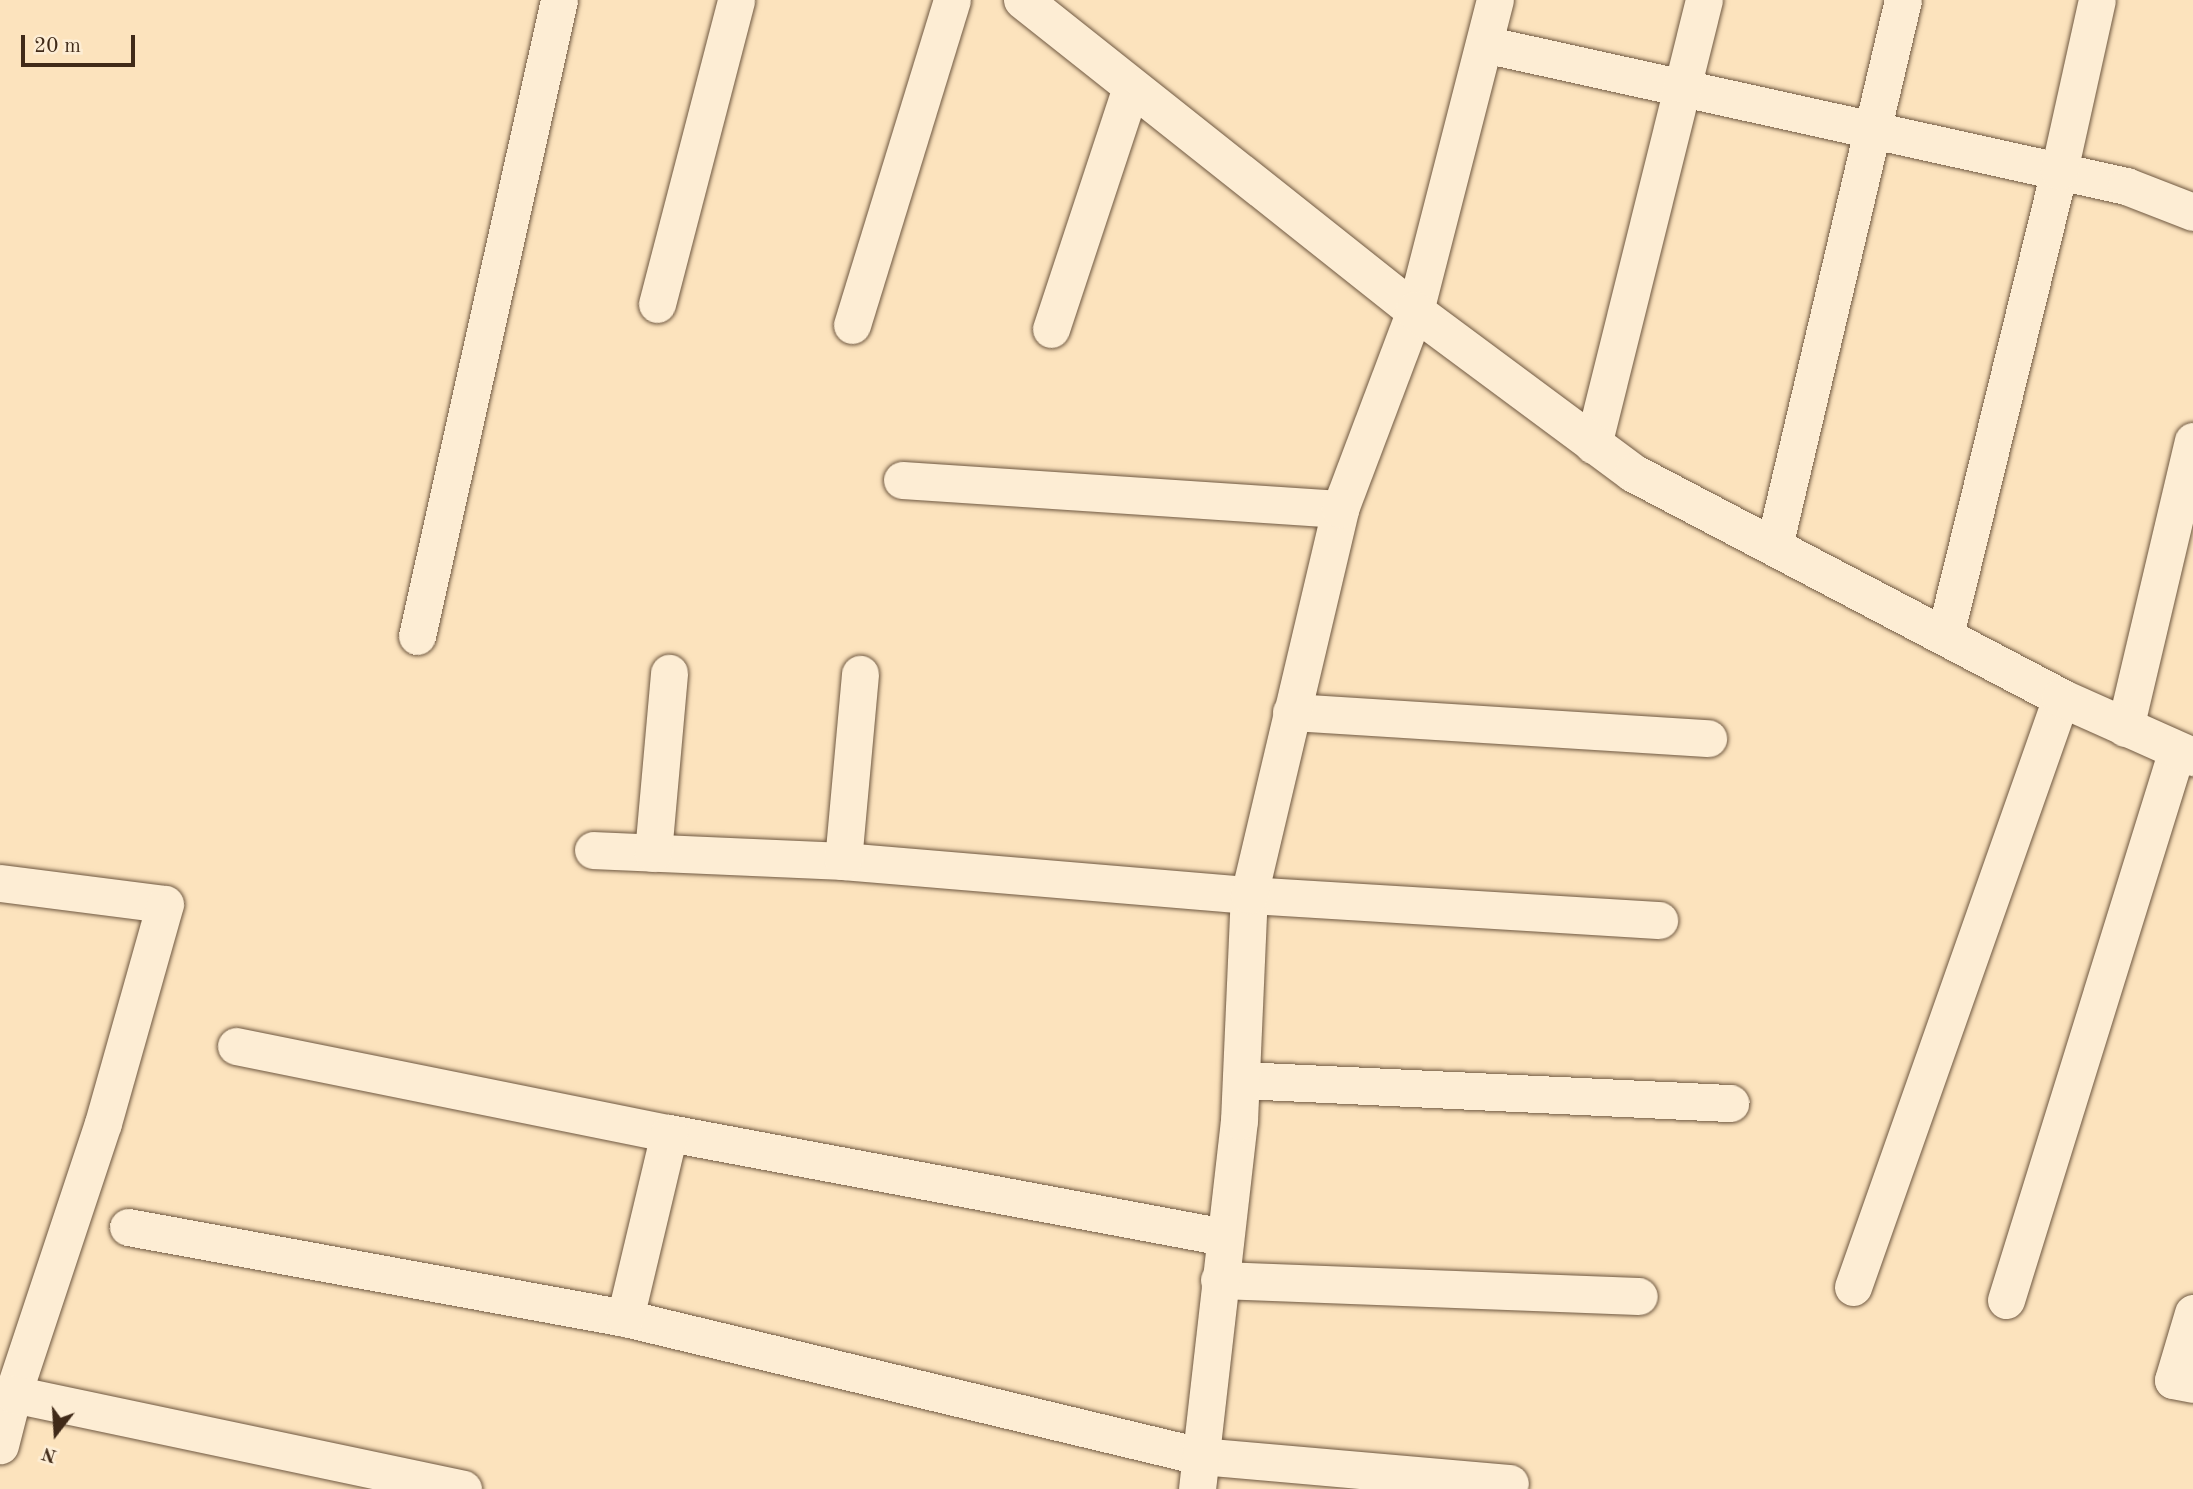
<!DOCTYPE html>
<html>
<head>
<meta charset="utf-8">
<style>
	body { margin:0 }
	#map { position:relative; width:2193px; height:1489px; overflow:hidden; background:#fce3bd; font-family:"Old Standard TT",serif }
	div>[style] { position:absolute }
	.roads { filter:drop-shadow(0 0 2px #6f5841) drop-shadow(0 0 2px #6f5841) }
	.street>* { height:37px; margin:-18.5px; padding:0 18.5px; transform-origin:18.5px; border-radius:18.5px; background:#fdedd4 }
	.secondary>* { height:38px; margin:-19px; padding:0 19px; transform-origin:19px; border-radius:19px; background:#fdedd4 }
	span { translate:-50% -50%; white-space:nowrap; text-align:center; line-height:1.15; -webkit-text-stroke:5px #fdedd4; paint-order:stroke }
	.north { position:absolute; left:21px; top:1398px; width:70px; height:70px; -webkit-text-stroke:5px #fdedd4; paint-order:stroke; rotate:197deg; font-size:19px; font-weight:700; line-height:28px; text-align:center; color:#402a18 }
	.north::after { content:''; display:block; margin:auto; width:24px; height:32px; background:#402a18; clip-path:polygon(50% 0,100% 100%,50% 72%,0 100%) }
	.scale { position:absolute; left:21px; top:35px; width:114px; height:32px; box-sizing:border-box; border:4px solid #402a18; border-top:0; padding-left:9px; font-size:21px; line-height:24px; white-space:nowrap; color:#402a18; -webkit-text-stroke:5px #fdedd4; paint-order:stroke }
</style>
</head>
<body>
<div id="map">
	<div class="roads">
		<div class="street">
			<i style="left:1484px;top:44px;width:658px;rotate:12.47deg"></i>
			<i style="left:2126px;top:186px;width:72px;rotate:21.2deg"></i>
			<i style="left:657px;top:304px;width:314px;rotate:-75.4deg"></i>
			<i style="left:852px;top:325px;width:340px;rotate:-72.9deg"></i>
			<i style="left:1051px;top:329px;width:255px;rotate:-71.7deg"></i>
			<i style="left:1593px;top:445px;width:459px;rotate:-76deg"></i>
			<i style="left:902px;top:480px;width:439px;rotate:3.8deg"></i>
			<i style="left:1774px;top:546px;width:561px;rotate:-76.71deg"></i>
			<i style="left:1945px;top:635px;width:478px;rotate:-76.2deg"></i>
			<i style="left:2059px;top:171px;width:175px;rotate:-77.5deg"></i>
			<i style="left:417px;top:636px;width:652px;rotate:-77.41deg"></i>
			<i style="left:1291px;top:712px;width:418px;rotate:3.6deg"></i>
			<i style="left:2125px;top:728px;width:295px;rotate:-76.7deg"></i>
			<i style="left:593px;top:850px;width:250px;rotate:2.5deg"></i>
			<i style="left:843px;top:861px;width:407px;rotate:4.8deg"></i>
			<i style="left:1249px;top:895px;width:411px;rotate:3.5deg"></i>
			<i style="left:653px;top:853px;width:181px;rotate:-84.9deg"></i>
			<i style="left:843px;top:861px;width:188px;rotate:-84.8deg"></i>
			<i style="left:0;top:883px;width:166px;rotate:7.3deg"></i>
			<i style="left:165px;top:904px;width:228px;rotate:105.8deg"></i>
			<i style="left:103px;top:1123px;width:286px;rotate:108.4deg"></i>
			<i style="left:13px;top:1394px;width:53px;rotate:104.3deg"></i>
			<i style="left:236px;top:1046px;width:442px;rotate:11.4deg"></i>
			<i style="left:669px;top:1133px;width:565px;rotate:10.61deg"></i>
			<i style="left:1241px;top:1080px;width:490px;rotate:2.7deg"></i>
			<i style="left:128px;top:1227px;width:505px;rotate:10.38deg"></i>
			<i style="left:625px;top:1318px;width:591px;rotate:13.5deg"></i>
			<i style="left:1200px;top:1456px;width:311px;rotate:5deg"></i>
			<i style="left:1219px;top:1280px;width:420px;rotate:2.2deg"></i>
			<i style="left:1853px;top:1287px;width:625px;rotate:-70.55deg"></i>
			<i style="left:2006px;top:1300px;width:576px;rotate:-72.73deg"></i>
			<i style="left:2193px;top:1313px;width:70px;rotate:106.6deg"></i>
			<i style="left:2173px;top:1380px;width:20px;rotate:11deg"></i>
			<i style="left:625px;top:1318px;width:190px;rotate:-76.6deg"></i>
			<i style="left:13px;top:1394px;width:460px;rotate:11.9deg"></i>
			<i style="left:1197px;top:1489px;width:370px;rotate:-83.5deg"></i>
			<i style="left:1239px;top:1121px;width:226px;rotate:-87.5deg"></i>
			<i style="left:1249px;top:895px;width:397px;rotate:-76.7deg"></i>
			<i style="left:1340px;top:509px;width:212px;rotate:-69.3deg"></i>
			<i style="left:1415px;top:311px;width:321px;rotate:-75.6deg"></i>
		</div>
		<div class="secondary">
			<i style="left:1023px;top:0;width:500px;rotate:38.43deg"></i>
			<i style="left:1415px;top:311px;width:272px;rotate:36.6deg"></i>
			<i style="left:1633px;top:473px;width:484px;rotate:27.7deg"></i>
			<i style="left:2061px;top:698px;width:145px;rotate:24.1deg"></i>
		</div>
	</div>
	<div class="north">N</div>
	<div class="scale">20 m</div>
</div>
</body>
</html>
